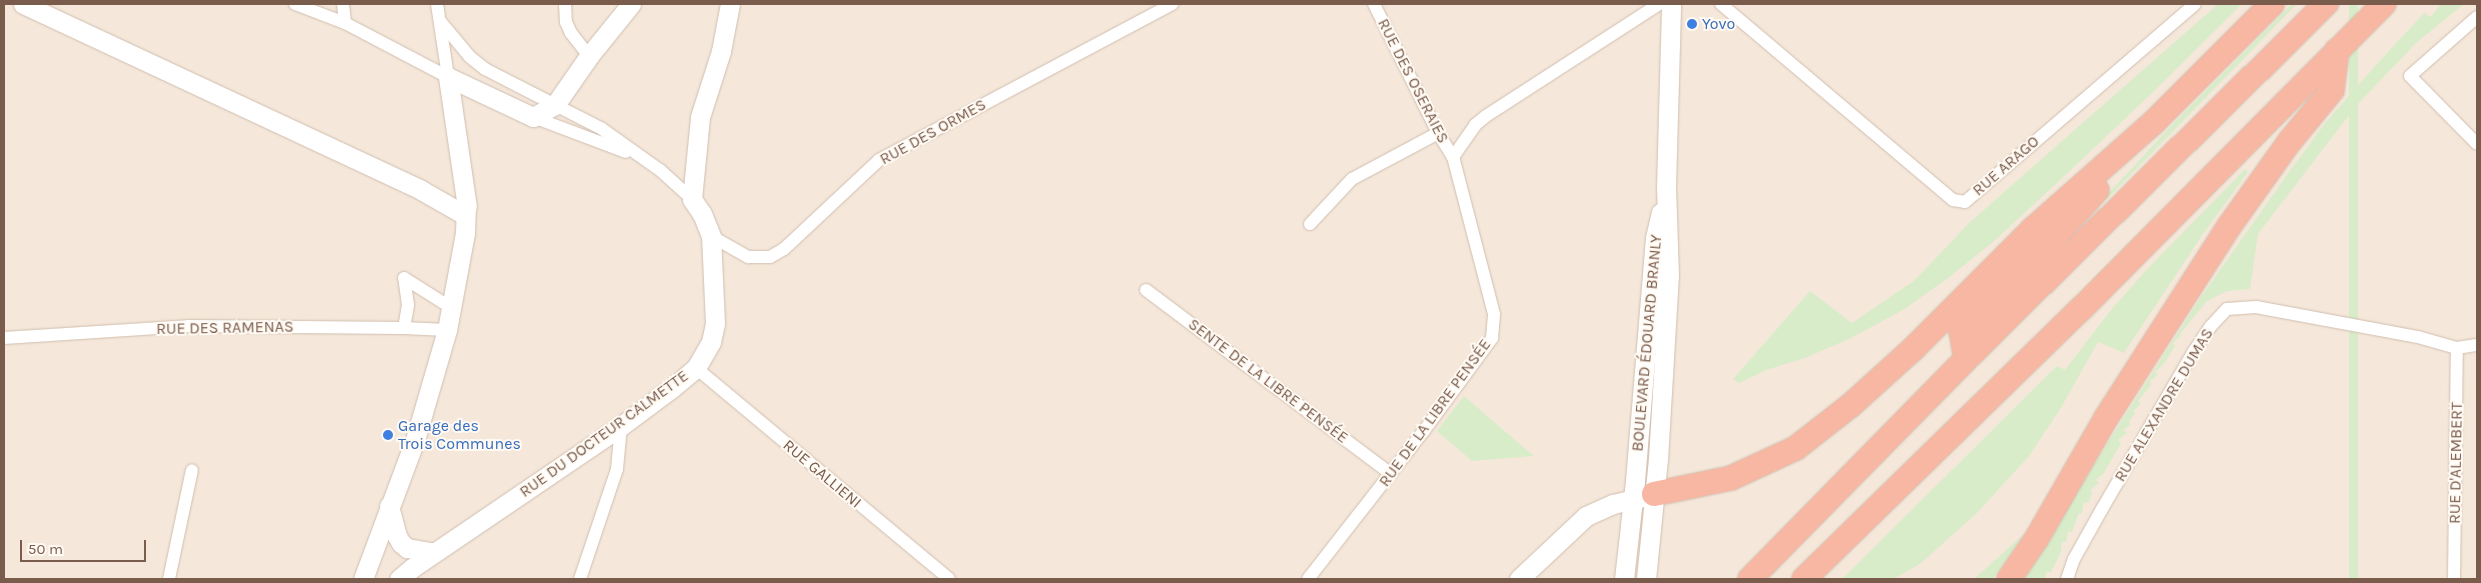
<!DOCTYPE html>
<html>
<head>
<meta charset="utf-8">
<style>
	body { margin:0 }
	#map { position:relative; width:2481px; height:583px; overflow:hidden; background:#fdf6ec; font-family:Karla,sans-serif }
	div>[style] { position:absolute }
	.residential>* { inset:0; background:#f5e8da; transform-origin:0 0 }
	.green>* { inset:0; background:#d8ecc9; transform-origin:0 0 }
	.roads { filter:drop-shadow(0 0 1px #d1beb0) drop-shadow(0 0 1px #d1beb0) }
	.street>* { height:12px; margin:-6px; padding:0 6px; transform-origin:6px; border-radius:6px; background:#fff }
	.secondary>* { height:19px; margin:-9.5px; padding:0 9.5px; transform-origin:9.5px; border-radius:9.5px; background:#fff }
	.highway>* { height:24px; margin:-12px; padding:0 12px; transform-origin:12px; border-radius:12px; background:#f7b7a3 }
	.dots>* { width:14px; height:14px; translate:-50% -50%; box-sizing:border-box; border:2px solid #fffaf3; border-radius:50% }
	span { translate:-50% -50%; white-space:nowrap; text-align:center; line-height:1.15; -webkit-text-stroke:4px #fffaf3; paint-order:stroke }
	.shop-label { font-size:16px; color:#366cbe }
	.left { translate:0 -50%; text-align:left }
	.street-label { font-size:16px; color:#7a5c4d }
	.frame { position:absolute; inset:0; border:5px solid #7a5c4d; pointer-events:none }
	.scale { position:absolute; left:20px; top:540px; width:126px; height:22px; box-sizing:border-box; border:2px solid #7a5c4d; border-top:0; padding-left:6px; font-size:15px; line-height:18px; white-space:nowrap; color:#7a5c4d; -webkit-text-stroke:4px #fffaf3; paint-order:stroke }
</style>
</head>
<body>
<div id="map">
	<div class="residential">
		<i style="left:4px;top:4px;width:2473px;height:575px"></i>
	</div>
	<div class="green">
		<i style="clip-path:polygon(2218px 4px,2242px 4px,2150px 95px,2058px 182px,1993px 242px,1948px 278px,1903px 310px,1849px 339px,1805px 358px,1766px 370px,1739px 383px,1733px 379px,1810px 291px,1852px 323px,1915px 280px,1969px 223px)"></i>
		<i style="clip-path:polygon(2292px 4px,2297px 4px,2105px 201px,2103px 199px,2172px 125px)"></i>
		<i style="left:2349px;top:4px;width:9px;height:814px"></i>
		<i style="clip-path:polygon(2441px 4px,2464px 4px,2416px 43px,2356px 106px,2258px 234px,2250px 289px,2227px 291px,2207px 301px,2180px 334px,2181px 336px,2173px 343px,2175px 346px,2163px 365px,2155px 372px,2158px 375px,2150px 381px,2151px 385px,2138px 401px,2141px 404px,2133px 411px,2135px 413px,2129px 421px,2130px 425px,2123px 430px,2127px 433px,2118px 440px,2121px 443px,2104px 473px,2096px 480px,2099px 483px,2090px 490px,2093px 492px,2088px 503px,2084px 502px,2082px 513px,2079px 513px,2072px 532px,2068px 531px,2066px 542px,2062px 542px,2061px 552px,2051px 572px,2046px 572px,2045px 579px,2018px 579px,2052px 530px,2201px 297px,2289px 172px,2326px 122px,2375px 66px,2424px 13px,2431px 17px)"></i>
		<i style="clip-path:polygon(2245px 169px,2248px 172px,2203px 234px,2124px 353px,2098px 342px,2062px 406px,2029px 456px,1978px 512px,1920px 564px,1893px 579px,1842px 579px,2057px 366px,2065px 370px,2110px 311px,2150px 266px)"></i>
		<i style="clip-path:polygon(1464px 396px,1529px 452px,1534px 456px,1472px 461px,1437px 431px)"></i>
		<i style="clip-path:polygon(2025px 533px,1993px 579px,1974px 579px)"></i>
	</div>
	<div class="roads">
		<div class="street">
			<i style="left:295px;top:4px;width:53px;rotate:20.8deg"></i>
			<i style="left:345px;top:23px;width:116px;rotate:27.7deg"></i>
			<i style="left:343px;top:4px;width:19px;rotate:84deg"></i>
			<i style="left:437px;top:4px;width:74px;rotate:81.4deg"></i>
			<i style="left:565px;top:4px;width:18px;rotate:87deg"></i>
			<i style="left:566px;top:22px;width:12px;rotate:66deg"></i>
			<i style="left:571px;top:33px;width:29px;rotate:52deg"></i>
			<i style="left:1721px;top:4px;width:304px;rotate:40.2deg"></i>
			<i style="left:1953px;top:200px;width:12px;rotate:9deg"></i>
			<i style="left:1965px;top:202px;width:303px;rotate:-40.7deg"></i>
			<i style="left:2477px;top:17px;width:89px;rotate:138.6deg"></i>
			<i style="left:2410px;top:76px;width:95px;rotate:45.4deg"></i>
			<i style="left:440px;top:21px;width:47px;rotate:50.2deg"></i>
			<i style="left:470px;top:57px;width:19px;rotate:39deg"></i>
			<i style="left:485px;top:69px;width:131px;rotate:27.1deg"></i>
			<i style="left:602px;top:129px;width:71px;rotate:35.3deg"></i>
			<i style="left:660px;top:170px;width:43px;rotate:42.2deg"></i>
			<i style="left:533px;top:117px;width:99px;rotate:20.6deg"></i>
			<i style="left:1453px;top:157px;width:39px;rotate:-55deg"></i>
			<i style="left:1475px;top:125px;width:14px;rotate:-39deg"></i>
			<i style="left:1486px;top:116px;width:206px;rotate:-32.9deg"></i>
			<i style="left:1310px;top:224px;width:62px;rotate:-47deg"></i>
			<i style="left:1352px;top:179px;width:98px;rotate:-28.1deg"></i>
			<i style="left:711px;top:236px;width:43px;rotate:29.6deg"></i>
			<i style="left:748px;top:257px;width:22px"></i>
			<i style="left:770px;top:257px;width:16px;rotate:-30deg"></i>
			<i style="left:784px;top:249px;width:130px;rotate:-43.1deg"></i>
			<i style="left:879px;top:160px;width:332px;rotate:-28deg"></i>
			<i style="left:404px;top:278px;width:54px;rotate:32.2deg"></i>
			<i style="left:1146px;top:290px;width:305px;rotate:36.9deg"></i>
			<i style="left:404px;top:328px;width:23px;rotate:-80deg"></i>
			<i style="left:408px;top:305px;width:27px;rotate:-98deg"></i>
			<i style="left:4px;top:338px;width:184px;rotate:-3.7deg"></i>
			<i style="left:188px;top:326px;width:216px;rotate:0.5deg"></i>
			<i style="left:404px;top:328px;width:43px;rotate:2.7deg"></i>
			<i style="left:696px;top:368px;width:329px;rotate:39.8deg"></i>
			<i style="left:169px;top:579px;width:111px;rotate:-78.1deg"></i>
			<i style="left:580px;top:579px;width:116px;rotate:-71.4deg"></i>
			<i style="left:617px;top:469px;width:43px;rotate:-84.7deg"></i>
			<i style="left:1308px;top:579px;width:187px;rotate:-52deg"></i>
			<i style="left:1423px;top:432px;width:117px;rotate:-53.7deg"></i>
			<i style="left:1492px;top:338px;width:24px;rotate:-85deg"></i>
			<i style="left:1494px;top:314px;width:162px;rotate:-104.6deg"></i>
			<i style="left:1453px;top:157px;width:28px;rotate:-122deg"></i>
			<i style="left:1438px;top:133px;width:144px;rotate:-116.4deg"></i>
			<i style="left:2067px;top:579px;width:21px;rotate:-71deg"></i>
			<i style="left:2074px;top:559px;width:57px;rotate:-60.8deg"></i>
			<i style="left:2102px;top:509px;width:183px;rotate:-59.8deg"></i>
			<i style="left:2194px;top:351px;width:30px;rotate:-56deg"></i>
			<i style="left:2211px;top:326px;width:23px;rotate:-47deg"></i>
			<i style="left:2227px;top:309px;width:29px;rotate:-4deg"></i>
			<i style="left:2256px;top:307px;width:165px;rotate:10.5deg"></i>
			<i style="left:2418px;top:337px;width:41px;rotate:15.8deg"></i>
			<i style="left:2457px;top:348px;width:20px;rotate:-9deg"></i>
			<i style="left:2454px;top:579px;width:231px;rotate:-89.3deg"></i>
		</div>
		<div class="secondary">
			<i style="left:23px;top:4px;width:439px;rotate:25deg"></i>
			<i style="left:421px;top:190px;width:51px;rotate:29.6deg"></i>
			<i style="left:448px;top:77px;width:94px;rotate:25.2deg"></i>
			<i style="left:533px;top:117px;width:25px;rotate:-29deg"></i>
			<i style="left:555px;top:105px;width:60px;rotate:-55.2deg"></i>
			<i style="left:589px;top:56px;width:67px;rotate:-51.1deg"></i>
			<i style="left:448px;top:77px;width:131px;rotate:81.7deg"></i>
			<i style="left:389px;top:506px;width:31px;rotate:75deg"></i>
			<i style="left:397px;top:536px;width:8px;rotate:60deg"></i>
			<i style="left:401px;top:543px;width:8px;rotate:40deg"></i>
			<i style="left:407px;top:548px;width:27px;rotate:10deg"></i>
			<i style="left:363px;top:579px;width:148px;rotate:-69.5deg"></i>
			<i style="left:415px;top:440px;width:115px;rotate:-73.8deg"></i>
			<i style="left:447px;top:330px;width:99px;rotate:-79.5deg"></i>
			<i style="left:465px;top:233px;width:23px;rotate:-88deg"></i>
			<i style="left:399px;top:579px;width:17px;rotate:-40deg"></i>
			<i style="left:412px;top:568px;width:253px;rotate:-34.2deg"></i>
			<i style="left:621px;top:426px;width:64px;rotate:-36.7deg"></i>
			<i style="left:672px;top:388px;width:31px;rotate:-40deg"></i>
			<i style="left:696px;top:368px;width:30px;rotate:-60deg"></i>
			<i style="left:711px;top:342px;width:19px;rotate:-78deg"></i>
			<i style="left:715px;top:323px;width:87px;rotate:-92.6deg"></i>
			<i style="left:711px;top:236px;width:24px;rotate:-112deg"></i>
			<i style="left:702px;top:214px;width:18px;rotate:-124deg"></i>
			<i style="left:692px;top:199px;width:82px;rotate:-84.4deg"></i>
			<i style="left:700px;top:117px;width:69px;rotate:-72.3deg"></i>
			<i style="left:721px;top:51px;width:48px;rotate:-79.2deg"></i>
			<i style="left:1519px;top:579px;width:92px;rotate:-43.2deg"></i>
			<i style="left:1586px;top:516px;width:30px;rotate:-24deg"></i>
			<i style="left:1613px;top:504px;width:31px;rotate:-13deg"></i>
			<i style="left:1624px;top:579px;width:99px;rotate:-83.6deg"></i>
			<i style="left:1635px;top:481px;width:244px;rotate:-85.3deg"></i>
			<i style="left:1655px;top:238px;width:26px;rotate:-77deg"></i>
			<i style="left:1646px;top:579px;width:121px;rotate:-84.3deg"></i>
			<i style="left:1658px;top:459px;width:183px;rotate:-86.6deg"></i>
			<i style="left:1669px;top:276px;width:89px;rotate:-91.9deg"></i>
			<i style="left:1666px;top:187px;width:183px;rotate:-88.4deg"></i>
		</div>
		<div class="highway">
			<i style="left:1966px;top:359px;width:28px;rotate:-100deg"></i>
			<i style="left:1961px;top:331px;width:85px;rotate:-43.1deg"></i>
			<i style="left:2023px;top:273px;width:111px;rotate:-48.3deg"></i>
			<i style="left:1654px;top:494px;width:79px;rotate:-11.7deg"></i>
			<i style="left:1731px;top:478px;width:72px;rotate:-24.8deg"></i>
			<i style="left:1796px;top:448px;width:70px;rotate:-38deg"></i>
			<i style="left:1851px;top:405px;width:84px;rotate:-42.1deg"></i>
			<i style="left:1913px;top:349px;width:170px;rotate:-45deg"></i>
			<i style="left:2033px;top:229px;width:162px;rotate:-41.5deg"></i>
			<i style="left:2154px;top:122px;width:167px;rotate:-45deg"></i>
			<i style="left:1750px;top:579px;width:308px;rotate:-45.5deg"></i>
			<i style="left:1966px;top:359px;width:506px;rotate:-44.6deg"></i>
			<i style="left:1804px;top:579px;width:387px;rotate:-44.3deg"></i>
			<i style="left:2081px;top:309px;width:430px;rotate:-45.2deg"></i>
			<i style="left:2009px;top:579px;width:50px;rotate:-55.7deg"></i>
			<i style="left:2037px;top:538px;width:138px;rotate:-60.1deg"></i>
			<i style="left:2106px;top:418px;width:229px;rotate:-57.3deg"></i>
			<i style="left:2230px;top:225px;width:103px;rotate:-54.5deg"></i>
			<i style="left:2290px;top:141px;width:66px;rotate:-50.5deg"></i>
			<i style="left:2332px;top:90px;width:40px;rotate:-82.9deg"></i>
		</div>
	</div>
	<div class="dots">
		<i style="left:1692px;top:24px;background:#3f7fe0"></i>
		<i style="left:388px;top:435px;background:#3f7fe0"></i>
	</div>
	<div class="shop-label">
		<span class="left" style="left:1702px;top:24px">Yovo</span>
		<span class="left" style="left:398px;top:435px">Garage des<br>Trois Communes</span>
	</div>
	<div class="street-label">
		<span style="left:1413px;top:81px;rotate:63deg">RUE DES OSERAIES</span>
		<span style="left:933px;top:132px;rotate:-29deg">RUE DES ORMES</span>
		<span style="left:2006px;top:166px;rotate:-41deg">RUE ARAGO</span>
		<span style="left:225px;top:328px;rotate:-1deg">RUE DES RAMENAS</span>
		<span style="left:1647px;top:343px;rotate:-85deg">BOULEVARD ÉDOUARD BRANLY</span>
		<span style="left:1268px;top:381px;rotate:37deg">SENTE DE LA LIBRE PENSÉE</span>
		<span style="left:2164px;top:405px;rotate:-59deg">RUE ALEXANDRE DUMAS</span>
		<span style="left:1435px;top:413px;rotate:-54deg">RUE DE LA LIBRE PENSÉE</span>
		<span style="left:604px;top:434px;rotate:-36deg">RUE DU DOCTEUR CALMETTE</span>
		<span style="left:2456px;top:463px;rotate:-89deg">RUE D'ALEMBERT</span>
		<span style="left:822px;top:474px;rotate:40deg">RUE GALLIENI</span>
	</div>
	<div class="frame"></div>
	<div class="scale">50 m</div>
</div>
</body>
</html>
